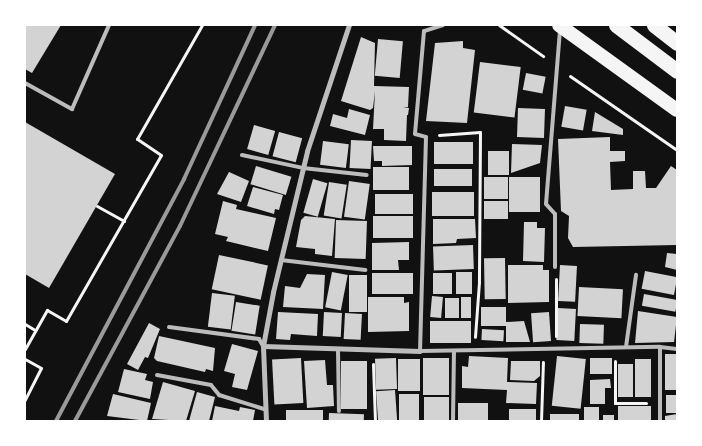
<!DOCTYPE html>
<html>
<head>
<meta charset="utf-8">
<style>
	body { margin:0 }
	#map { position:relative; width:702px; height:446px; overflow:hidden; background:#111; font-family:"Times New Roman",serif }
	div>[style] { position:absolute }
	.building>* { inset:0; background:#d3d3d3; transform-origin:0 0 }
	.path>* { height:3px; margin:-1.5px; padding:0 1.5px; transform-origin:1.5px; border-radius:1.5px; background:#f5f5f5 }
	.service>* { height:4px; margin:-2px; padding:0 2px; transform-origin:2px; border-radius:2px; background:#bcbcbc }
	.minor>* { height:5px; margin:-2.5px; padding:0 2.5px; transform-origin:2.5px; border-radius:2.5px; background:#bcbcbc }
	.trunk>* { height:14px; margin:-7px; padding:0 7px; transform-origin:7px; border-radius:7px; background:#f5f5f5 }
	.motorway>* { height:15px; margin:-7.5px; padding:0 7.5px; transform-origin:7.5px; border-radius:7.5px; background:#f5f5f5 }
	.rail>* { height:4px; margin:-2px; padding:0 2px; transform-origin:2px; border-radius:2px; background:#9a9a9a }
	span { translate:-50% -50%; white-space:nowrap; text-align:center; line-height:1.15; -webkit-text-stroke:5px #fff; paint-order:stroke }
	.frame { position:absolute; inset:0; border:26px solid #fff; pointer-events:none }
</style>
</head>
<body>
<div id="map">
	<div class="building">
		<i style="clip-path:polygon(25px 25px,61px 25px,32px 73px,25px 69px)"></i>
		<i style="clip-path:polygon(361px 37px,375px 43px,374px 86px,409px 87px,408px 107px,403px 107px,409px 108px,408px 115px,402px 115px,407px 115px,406px 141px,384px 140px,384px 129px,373px 129px,375px 91px,373px 108px,370px 110px,341px 101px)"></i>
		<i style="left:378px;top:39px;width:25px;height:37px;rotate:5deg"></i>
		<i style="clip-path:polygon(463px 41px,463px 48px,475px 50px,467px 123px,426px 121px,435px 43px)"></i>
		<i style="left:480px;top:62px;width:41px;height:51px;rotate:7deg"></i>
		<i style="left:526px;top:73px;width:20px;height:17px;rotate:11deg"></i>
		<i style="left:565px;top:106px;width:22px;height:21px;rotate:10deg"></i>
		<i style="left:518px;top:108px;width:27px;height:29px;rotate:2deg"></i>
		<i style="clip-path:polygon(349px 109px,370px 115px,365px 135px,330px 126px,333px 114px,347px 118px)"></i>
		<i style="clip-path:polygon(595px 112px,623px 129px,623px 135px,592px 131px)"></i>
		<i style="clip-path:polygon(25px 122px,115px 174px,49px 288px,25px 274px)"></i>
		<i style="left:254px;top:125px;width:22px;height:25px;rotate:16deg"></i>
		<i style="left:279px;top:132px;width:24px;height:25px;rotate:15deg"></i>
		<i style="clip-path:polygon(610px 137px,610px 151px,625px 151px,625px 161px,610px 162px,611px 190px,633px 189px,633px 171px,645px 171px,646px 188px,656px 188px,671px 166px,677px 170px,677px 245px,573px 247px,568px 238px,569px 216px,561px 211px,558px 139px)"></i>
		<i style="left:351px;top:140px;width:21px;height:28px;rotate:3deg"></i>
		<i style="left:323px;top:141px;width:26px;height:24px;rotate:7deg"></i>
		<i style="left:434px;top:142px;width:39px;height:22px"></i>
		<i style="clip-path:polygon(512px 144px,542px 145px,540px 163px,511px 173px)"></i>
		<i style="clip-path:polygon(373px 146px,412px 146px,412px 165px,382px 166px,382px 161px,374px 161px)"></i>
		<i style="left:488px;top:151px;width:21px;height:24px"></i>
		<i style="left:256px;top:166px;width:37px;height:19px;rotate:17deg"></i>
		<i style="left:409px;top:167px;width:23px;height:36px;rotate:90deg"></i>
		<i style="left:434px;top:169px;width:38px;height:17px"></i>
		<i style="clip-path:polygon(229px 172px,249px 181px,241px 202px,217px 194px)"></i>
		<i style="left:508px;top:177px;width:22px;height:24px;rotate:90deg"></i>
		<i style="left:509px;top:177px;width:31px;height:35px"></i>
		<i style="left:313px;top:179px;width:15px;height:35px;rotate:16deg"></i>
		<i style="left:349px;top:181px;width:21px;height:36px;rotate:8deg"></i>
		<i style="left:329px;top:182px;width:18px;height:34px;rotate:9deg"></i>
		<i style="clip-path:polygon(253px 187px,283px 195px,279px 210px,275px 209px,274px 214px,247px 206px)"></i>
		<i style="left:432px;top:192px;width:42px;height:24px"></i>
		<i style="left:375px;top:194px;width:38px;height:20px"></i>
		<i style="clip-path:polygon(223px 201px,237px 205px,236px 209px,276px 218px,268px 251px,226px 241px,228px 237px,215px 234px)"></i>
		<i style="left:484px;top:201px;width:24px;height:18px"></i>
		<i style="clip-path:polygon(305px 216px,335px 219px,332px 256px,315px 254px,315px 249px,296px 247px,301px 220px)"></i>
		<i style="left:373px;top:216px;width:40px;height:22px"></i>
		<i style="clip-path:polygon(433px 219px,475px 219px,476px 238px,457px 239px,456px 243px,433px 244px)"></i>
		<i style="left:336px;top:220px;width:31px;height:38px;rotate:2deg"></i>
		<i style="clip-path:polygon(524px 222px,537px 222px,537px 228px,545px 228px,544px 262px,523px 261px)"></i>
		<i style="clip-path:polygon(409px 242px,409px 260px,398px 260px,399px 270px,372px 270px,372px 243px)"></i>
		<i style="left:473px;top:245px;width:24px;height:40px;rotate:88deg"></i>
		<i style="clip-path:polygon(667px 253px,677px 254px,677px 270px,665px 267px)"></i>
		<i style="left:219px;top:255px;width:50px;height:35px;rotate:12deg"></i>
		<i style="left:505px;top:258px;width:41px;height:21px;rotate:89deg"></i>
		<i style="clip-path:polygon(508px 265px,543px 265px,543px 270px,549px 270px,549px 302px,508px 303px)"></i>
		<i style="left:560px;top:265px;width:17px;height:36px;rotate:3deg"></i>
		<i style="left:645px;top:271px;width:33px;height:18px;rotate:11deg"></i>
		<i style="left:332px;top:272px;width:16px;height:36px;rotate:11deg"></i>
		<i style="left:456px;top:272px;width:16px;height:22px"></i>
		<i style="left:372px;top:273px;width:41px;height:21px"></i>
		<i style="left:433px;top:273px;width:19px;height:21px"></i>
		<i style="clip-path:polygon(307px 274px,325px 275px,323px 309px,283px 307px,285px 286px,300px 288px)"></i>
		<i style="left:349px;top:275px;width:18px;height:37px"></i>
		<i style="left:579px;top:287px;width:44px;height:29px;rotate:3deg"></i>
		<i style="left:212px;top:293px;width:23px;height:34px;rotate:7deg"></i>
		<i style="left:644px;top:294px;width:34px;height:12px;rotate:10deg"></i>
		<i style="left:432px;top:296px;width:11px;height:21px;rotate:5deg"></i>
		<i style="clip-path:polygon(368px 297px,404px 297px,404px 303px,409px 302px,409px 331px,368px 332px)"></i>
		<i style="left:461px;top:297px;width:10px;height:21px"></i>
		<i style="left:445px;top:298px;width:14px;height:20px"></i>
		<i style="left:236px;top:302px;width:24px;height:29px;rotate:9deg"></i>
		<i style="left:481px;top:307px;width:25px;height:19px"></i>
		<i style="left:558px;top:308px;width:18px;height:32px;rotate:3deg"></i>
		<i style="clip-path:polygon(638px 311px,677px 317px,674px 342px,635px 343px)"></i>
		<i style="clip-path:polygon(278px 312px,318px 314px,317px 336px,291px 334px,290px 340px,276px 339px)"></i>
		<i style="left:324px;top:312px;width:18px;height:24px;rotate:3deg"></i>
		<i style="left:549px;top:312px;width:29px;height:18px;rotate:86deg"></i>
		<i style="left:345px;top:313px;width:17px;height:26px;rotate:3deg"></i>
		<i style="left:430px;top:321px;width:41px;height:22px"></i>
		<i style="clip-path:polygon(524px 321px,530px 342px,506px 342px,506px 322px)"></i>
		<i style="clip-path:polygon(149px 323px,160px 329px,148px 358px,145px 357px,138px 370px,127px 364px)"></i>
		<i style="left:580px;top:324px;width:24px;height:19px;rotate:2deg"></i>
		<i style="left:482px;top:329px;width:22px;height:11px;rotate:3deg"></i>
		<i style="clip-path:polygon(159px 336px,215px 348px,213px 371px,206px 369px,205px 372px,157px 361px,154px 358px)"></i>
		<i style="clip-path:polygon(232px 344px,258px 351px,247px 390px,232px 387px,235px 374px,224px 371px)"></i>
		<i style="left:665px;top:354px;width:12px;height:36px"></i>
		<i style="clip-path:polygon(469px 356px,508px 358px,507px 382px,537px 383px,536px 404px,506px 403px,507px 390px,462px 388px,462px 366px,468px 367px)"></i>
		<i style="left:557px;top:356px;width:29px;height:50px;rotate:6deg"></i>
		<i style="left:301px;top:358px;width:45px;height:29px;rotate:87deg"></i>
		<i style="left:396px;top:358px;width:31px;height:21px;rotate:88deg"></i>
		<i style="left:423px;top:358px;width:26px;height:37px"></i>
		<i style="left:590px;top:358px;width:22px;height:16px"></i>
		<i style="left:398px;top:359px;width:22px;height:32px"></i>
		<i style="left:635px;top:359px;width:16px;height:38px"></i>
		<i style="clip-path:polygon(325px 360px,327px 385px,333px 385px,334px 406px,307px 408px,304px 361px)"></i>
		<i style="left:367px;top:361px;width:48px;height:26px;rotate:90deg"></i>
		<i style="clip-path:polygon(511px 361px,540px 361px,540px 376px,534px 381px,510px 380px)"></i>
		<i style="left:618px;top:364px;width:15px;height:33px"></i>
		<i style="clip-path:polygon(124px 369px,147px 374px,145px 380px,153px 382px,150px 399px,118px 392px)"></i>
		<i style="clip-path:polygon(610px 379px,611px 388px,605px 388px,605px 404px,590px 404px,590px 380px)"></i>
		<i style="clip-path:polygon(163px 382px,195px 391px,186px 421px,152px 419px)"></i>
		<i style="left:395px;top:390px;width:31px;height:19px;rotate:86deg"></i>
		<i style="clip-path:polygon(197px 392px,215px 397px,209px 421px,189px 421px)"></i>
		<i style="clip-path:polygon(113px 394px,151px 403px,147px 421px,107px 416px)"></i>
		<i style="left:399px;top:394px;width:20px;height:27px"></i>
		<i style="left:666px;top:395px;width:11px;height:18px"></i>
		<i style="left:424px;top:397px;width:25px;height:24px"></i>
		<i style="left:458px;top:403px;width:30px;height:18px"></i>
		<i style="clip-path:polygon(215px 406px,239px 411px,240px 407px,255px 410px,253px 421px,212px 421px)"></i>
		<i style="left:618px;top:406px;width:33px;height:15px"></i>
		<i style="left:584px;top:407px;width:15px;height:14px"></i>
		<i style="left:509px;top:409px;width:27px;height:12px"></i>
		<i style="left:323px;top:410px;width:11px;height:37px;rotate:90deg"></i>
		<i style="left:329px;top:413px;width:35px;height:8px;rotate:2deg"></i>
		<i style="left:550px;top:414px;width:29px;height:7px"></i>
		<i style="clip-path:polygon(677px 414px,677px 421px,665px 421px,665px 416px)"></i>
		<i style="left:603px;top:415px;width:11px;height:6px"></i>
	</div>
	<div class="path">
		<i style="left:499px;top:25px;width:54px;rotate:35.2deg"></i>
		<i style="left:570px;top:76px;width:130px;rotate:34.7deg"></i>
		<i style="left:439px;top:135px;width:41px;rotate:-4.2deg"></i>
		<i style="left:480px;top:132px;width:150px;rotate:90.4deg"></i>
		<i style="left:479px;top:282px;width:55px;rotate:94.2deg"></i>
		<i style="left:97px;top:206px;width:31px;rotate:29deg"></i>
		<i style="left:556px;top:279px;width:57px;rotate:90deg"></i>
		<i style="left:25px;top:324px;width:12px;rotate:31deg"></i>
		<i style="left:25px;top:349px;width:45px;rotate:-60.6deg"></i>
		<i style="left:47px;top:310px;width:22px;rotate:30deg"></i>
		<i style="left:66px;top:321px;width:191px;rotate:-60.2deg"></i>
		<i style="left:161px;top:155px;width:29px;rotate:-146deg"></i>
		<i style="left:137px;top:139px;width:131px;rotate:-60.3deg"></i>
		<i style="left:25px;top:359px;width:18px;rotate:29deg"></i>
		<i style="left:41px;top:368px;width:36px;rotate:117deg"></i>
		<i style="left:615px;top:361px;width:42px;rotate:90deg"></i>
		<i style="left:615px;top:403px;width:31px"></i>
		<i style="left:373px;top:364px;width:57px;rotate:88deg"></i>
		<i style="left:541px;top:421px;width:59px;rotate:-88.1deg"></i>
	</div>
	<div class="service">
		<i style="left:443px;top:25px;width:20px;rotate:162deg"></i>
		<i style="left:424px;top:31px;width:103px;rotate:95deg"></i>
		<i style="left:415px;top:134px;width:11px;rotate:15deg"></i>
		<i style="left:426px;top:137px;width:214px;rotate:91.6deg"></i>
		<i style="left:420px;top:351px;width:240px;rotate:-1deg"></i>
		<i style="left:660px;top:347px;width:17px;rotate:7deg"></i>
		<i style="left:25px;top:83px;width:54px;rotate:29deg"></i>
		<i style="left:72px;top:109px;width:92px;rotate:-66.2deg"></i>
		<i style="left:242px;top:155px;width:62px;rotate:12deg"></i>
		<i style="left:303px;top:168px;width:64px;rotate:6.2deg"></i>
		<i style="left:281px;top:260px;width:85px;rotate:6.8deg"></i>
		<i style="left:555px;top:267px;width:53px;rotate:-90deg"></i>
		<i style="left:555px;top:214px;width:13px;rotate:-132deg"></i>
		<i style="left:546px;top:204px;width:176px;rotate:-85.4deg"></i>
		<i style="left:169px;top:327px;width:91px;rotate:7.6deg"></i>
		<i style="left:259px;top:339px;width:8px;rotate:60deg"></i>
		<i style="left:626px;top:347px;width:73px;rotate:-82.1deg"></i>
		<i style="left:660px;top:347px;width:74px;rotate:90deg"></i>
		<i style="left:338px;top:350px;width:61px;rotate:89.1deg"></i>
		<i style="left:157px;top:375px;width:55px;rotate:10.5deg"></i>
		<i style="left:211px;top:385px;width:13px;rotate:51deg"></i>
		<i style="left:219px;top:395px;width:47px;rotate:17.3deg"></i>
		<i style="left:453px;top:421px;width:70px;rotate:-89.2deg"></i>
	</div>
	<div class="minor">
		<i style="left:263px;top:346px;width:157px;rotate:1.8deg"></i>
		<i style="left:266px;top:421px;width:75px;rotate:-92.3deg"></i>
		<i style="left:263px;top:346px;width:55px;rotate:-79.5deg"></i>
		<i style="left:273px;top:292px;width:145px;rotate:-76.4deg"></i>
		<i style="left:307px;top:151px;width:133px;rotate:-71.6deg"></i>
	</div>
	<div class="trunk">
		<i style="left:559px;top:25px;width:145px;rotate:35.8deg"></i>
	</div>
	<div class="motorway">
		<i style="left:616px;top:25px;width:76px;rotate:37deg"></i>
		<i style="left:654px;top:25px;width:29px;rotate:38deg"></i>
	</div>
	<div class="rail">
		<i style="left:56px;top:421px;width:274px;rotate:-62.1deg"></i>
		<i style="left:184px;top:179px;width:170px;rotate:-65.2deg"></i>
		<i style="left:75px;top:421px;width:221px;rotate:-61.7deg"></i>
		<i style="left:180px;top:226px;width:222px;rotate:-64.7deg"></i>
	</div>
	<div class="frame"></div>
</div>
</body>
</html>
